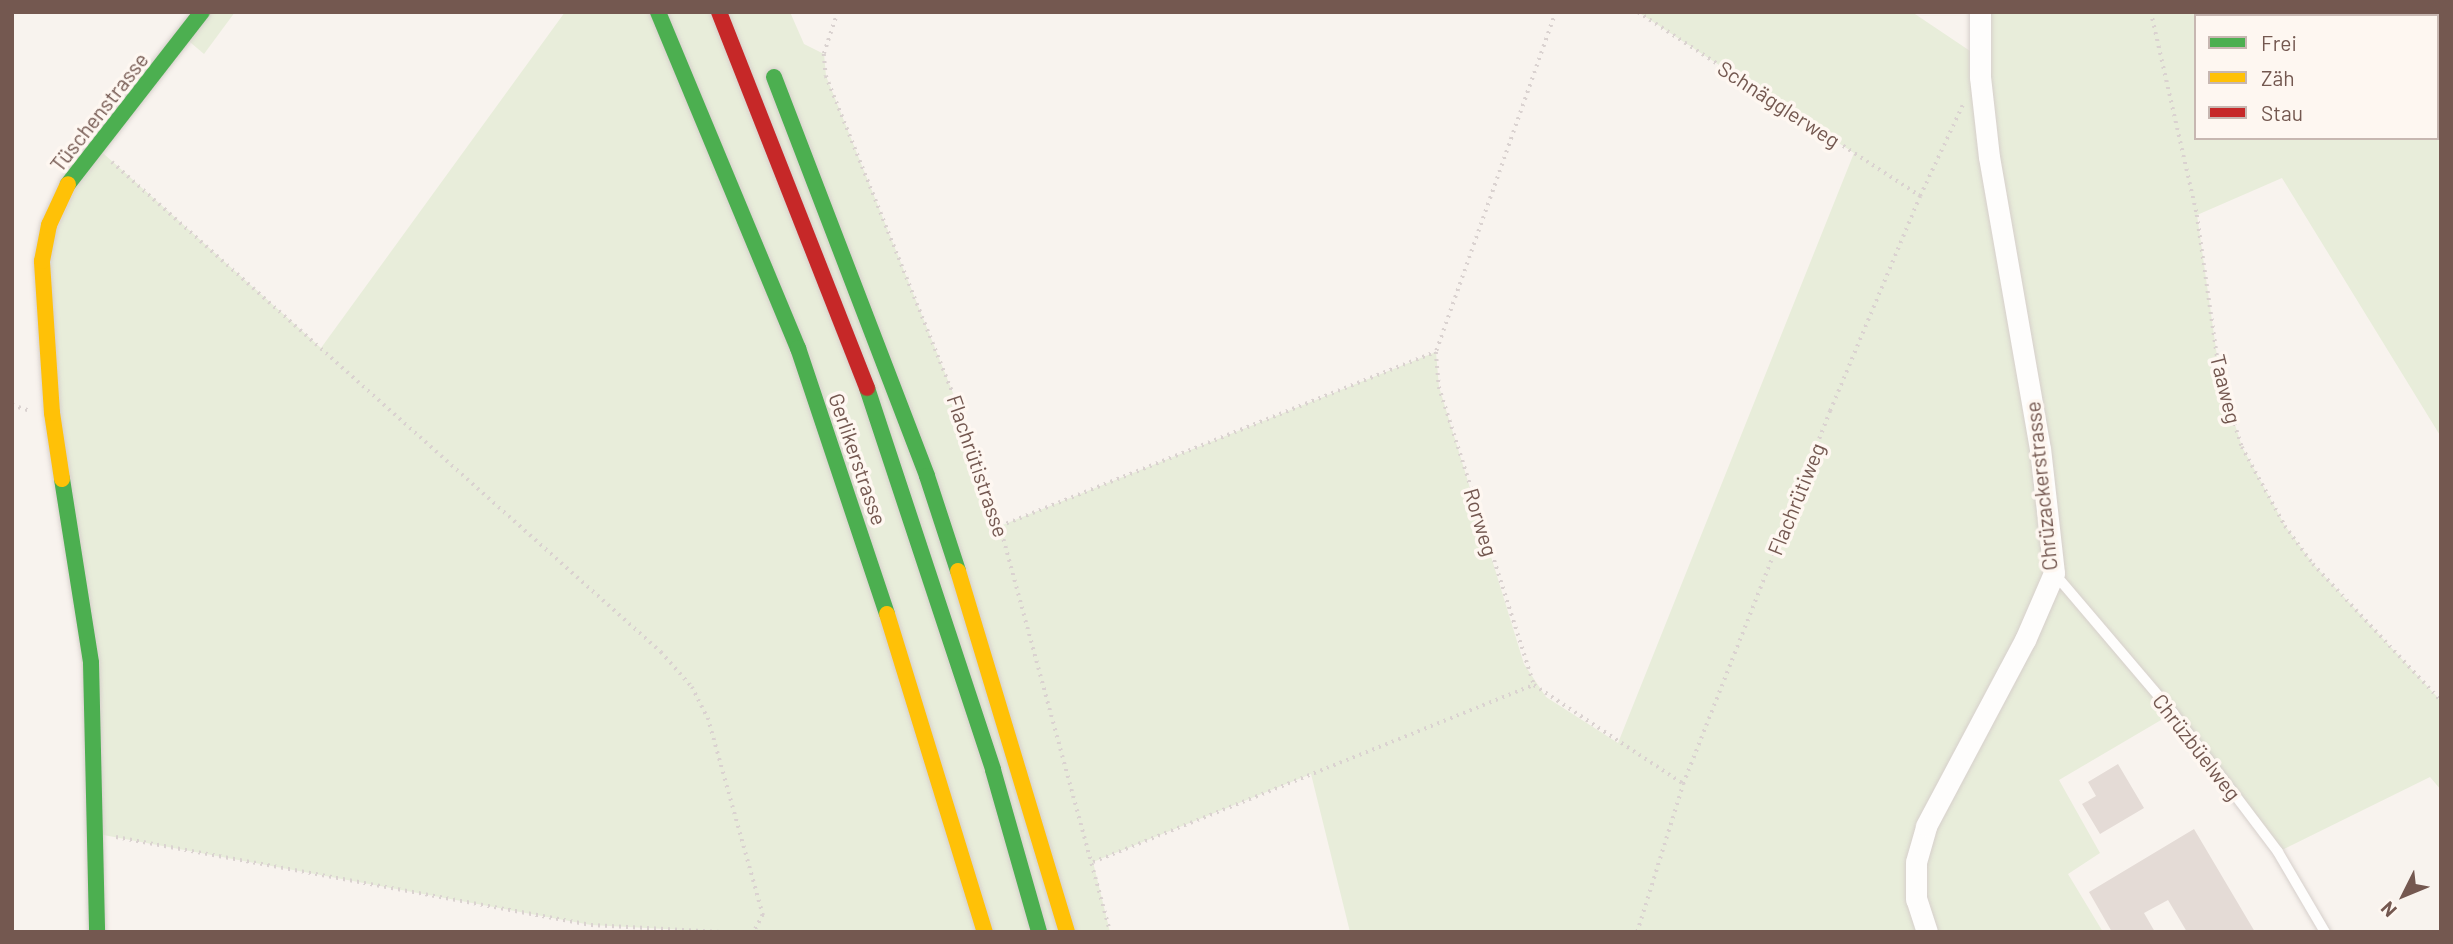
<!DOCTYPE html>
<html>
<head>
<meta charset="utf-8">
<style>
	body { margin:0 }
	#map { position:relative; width:2453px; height:944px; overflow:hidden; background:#f8f3ee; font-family:Barlow,sans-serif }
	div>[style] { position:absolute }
	.green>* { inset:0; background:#e8edda }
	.building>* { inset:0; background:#e4dbd6 }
	.path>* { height:3.5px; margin-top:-1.75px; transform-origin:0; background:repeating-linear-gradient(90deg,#dad2d0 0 2px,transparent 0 7px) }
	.roads { filter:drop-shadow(0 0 2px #d6cfcb) drop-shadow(0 0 2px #d6cfcb) }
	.lane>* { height:10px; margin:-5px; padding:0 5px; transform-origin:5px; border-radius:5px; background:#fefdfc }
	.street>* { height:21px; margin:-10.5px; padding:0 10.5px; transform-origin:10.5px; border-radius:10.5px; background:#fefdfc }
	.fast>* { height:16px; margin:-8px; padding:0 8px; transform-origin:8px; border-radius:8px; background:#4caf50 }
	.slow>* { height:16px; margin:-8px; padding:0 8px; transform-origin:8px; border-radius:8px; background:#ffc107 }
	.jam>* { height:16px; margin:-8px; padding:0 8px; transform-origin:8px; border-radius:8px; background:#c62828 }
	span { translate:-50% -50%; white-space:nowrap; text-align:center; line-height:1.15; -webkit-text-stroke:7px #fef7f1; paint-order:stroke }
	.street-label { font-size:21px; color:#745850 }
	.frame { position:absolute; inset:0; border:14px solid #745850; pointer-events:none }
	.legend { position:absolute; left:2194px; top:14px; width:245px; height:126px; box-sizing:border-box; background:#fef7f1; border:2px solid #c7b7b1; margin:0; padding:9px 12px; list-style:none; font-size:21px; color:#745850 }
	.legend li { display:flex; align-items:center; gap:14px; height:35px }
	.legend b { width:35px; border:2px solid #c7b7b1 }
	.north { position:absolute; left:2369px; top:860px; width:70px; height:70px; -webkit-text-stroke:5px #fef7f1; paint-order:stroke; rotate:227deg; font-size:19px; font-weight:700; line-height:28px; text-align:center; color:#745850 }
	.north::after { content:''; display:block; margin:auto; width:24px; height:32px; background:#745850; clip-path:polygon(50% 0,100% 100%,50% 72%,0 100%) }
</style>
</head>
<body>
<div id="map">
	<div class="green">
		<i style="clip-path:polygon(202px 12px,235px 12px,204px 54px,184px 37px)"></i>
		<i style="clip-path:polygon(evenodd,565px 12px,790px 12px,804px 44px,824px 54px,826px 76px,961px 413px,1000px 526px,1436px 352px,1439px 387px,1524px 664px,1546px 697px,1618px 743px,1854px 153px,1638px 12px,1912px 12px,1979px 57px,1980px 12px,2441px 12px,2441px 437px,2282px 178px,2197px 215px,2220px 377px,2242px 447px,2285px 526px,2313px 564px,2441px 701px,2441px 790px,2430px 777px,2278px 852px,2173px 713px,2059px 780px,2100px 853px,2068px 874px,2103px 932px,1350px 932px,1311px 774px,1093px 862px,1110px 932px,721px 932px,591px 925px,98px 834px,42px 261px,95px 146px,321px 348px,565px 12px,2196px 16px,2437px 16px,2437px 138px,2196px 138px,2196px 16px)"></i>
	</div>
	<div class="building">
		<i style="clip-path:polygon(2118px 764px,2144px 808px,2100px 834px,2082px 804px,2096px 796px,2088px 782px)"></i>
		<i style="clip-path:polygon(2194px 829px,2255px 932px,2187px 932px,2168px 900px,2144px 913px,2155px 932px,2112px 932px,2089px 892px)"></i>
	</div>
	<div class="path">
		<i style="left:838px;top:12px;width:44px;rotate:108.4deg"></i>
		<i style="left:824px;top:54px;width:22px;rotate:85deg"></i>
		<i style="left:826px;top:76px;width:363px;rotate:68.2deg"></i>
		<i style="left:961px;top:413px;width:120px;rotate:71deg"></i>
		<i style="left:1000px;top:526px;width:421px;rotate:74.8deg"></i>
		<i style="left:1556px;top:12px;width:361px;rotate:109.4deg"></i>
		<i style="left:1436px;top:352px;width:35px;rotate:85deg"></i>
		<i style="left:1439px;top:387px;width:313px;rotate:72.3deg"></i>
		<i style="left:1534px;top:685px;width:178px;rotate:33.5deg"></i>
		<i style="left:1638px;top:12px;width:337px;rotate:33.1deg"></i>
		<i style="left:2151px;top:12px;width:208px;rotate:77.2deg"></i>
		<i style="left:2197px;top:215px;width:164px;rotate:81.9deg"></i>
		<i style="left:2220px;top:377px;width:73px;rotate:72.6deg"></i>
		<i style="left:2242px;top:447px;width:90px;rotate:61.4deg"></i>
		<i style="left:2285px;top:526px;width:47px;rotate:53.6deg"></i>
		<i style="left:2313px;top:564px;width:187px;rotate:46.9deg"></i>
		<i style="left:2397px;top:12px;width:4px;rotate:76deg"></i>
		<i style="left:112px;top:162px;width:736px;rotate:41.75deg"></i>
		<i style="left:661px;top:652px;width:47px;rotate:48.5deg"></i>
		<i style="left:692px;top:687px;width:35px;rotate:63deg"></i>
		<i style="left:708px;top:718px;width:205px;rotate:74.4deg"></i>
		<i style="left:763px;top:915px;width:19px;rotate:118deg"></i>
		<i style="left:12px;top:405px;width:19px;rotate:18deg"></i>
		<i style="left:1000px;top:526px;width:469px;rotate:-21.8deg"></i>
		<i style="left:116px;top:837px;width:483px;rotate:10.5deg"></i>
		<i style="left:591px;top:925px;width:130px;rotate:3.1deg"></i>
		<i style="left:1093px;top:862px;width:475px;rotate:-21.9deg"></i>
		<i style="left:1637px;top:932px;width:155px;rotate:-72.7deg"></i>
		<i style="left:1683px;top:784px;width:401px;rotate:-68.5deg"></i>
		<i style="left:1830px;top:411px;width:233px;rotate:-67.3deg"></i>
		<i style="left:1920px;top:196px;width:102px;rotate:-64.9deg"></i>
	</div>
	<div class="roads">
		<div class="lane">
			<i style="left:2054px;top:573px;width:184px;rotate:49.6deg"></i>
			<i style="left:2173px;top:713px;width:174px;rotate:52.9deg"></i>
			<i style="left:2278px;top:852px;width:93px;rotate:59.6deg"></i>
		</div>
		<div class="street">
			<i style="left:1927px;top:932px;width:35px;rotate:-108deg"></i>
			<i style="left:1916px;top:899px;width:37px;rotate:-90deg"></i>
			<i style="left:1916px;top:862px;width:37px;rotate:-74deg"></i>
			<i style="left:1926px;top:826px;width:211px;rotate:-62deg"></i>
			<i style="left:2025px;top:640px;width:73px;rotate:-66.6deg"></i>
			<i style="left:2054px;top:573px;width:125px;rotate:-96.4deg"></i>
			<i style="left:2040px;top:449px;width:296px;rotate:-99.9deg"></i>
			<i style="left:1989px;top:157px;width:81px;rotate:-96.4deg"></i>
			<i style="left:1980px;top:77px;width:65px;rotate:-90deg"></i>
		</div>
		<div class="fast">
			<i style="left:658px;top:12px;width:364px;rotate:67.4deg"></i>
			<i style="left:798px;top:348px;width:280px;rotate:71.5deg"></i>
			<i style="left:774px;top:77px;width:427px;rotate:69deg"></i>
			<i style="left:927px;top:476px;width:100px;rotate:71.9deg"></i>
			<i style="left:68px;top:184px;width:218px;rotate:-52.1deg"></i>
			<i style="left:867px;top:388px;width:402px;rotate:71.7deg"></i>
			<i style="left:993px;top:770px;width:168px;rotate:74.1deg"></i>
			<i style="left:62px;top:479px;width:186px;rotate:81deg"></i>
			<i style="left:91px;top:663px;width:269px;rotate:88.7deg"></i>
		</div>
		<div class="slow">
			<i style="left:62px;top:479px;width:67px;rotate:-98.6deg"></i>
			<i style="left:52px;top:413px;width:152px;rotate:-93.8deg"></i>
			<i style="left:42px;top:261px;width:37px;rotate:-79deg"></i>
			<i style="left:49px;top:225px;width:45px;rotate:-65.1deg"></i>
			<i style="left:958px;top:571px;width:377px;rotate:73.2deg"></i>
			<i style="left:887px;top:614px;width:333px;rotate:72.9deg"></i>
		</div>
		<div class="jam">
			<i style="left:719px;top:12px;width:404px;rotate:68.5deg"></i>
		</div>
	</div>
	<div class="street-label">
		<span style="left:1779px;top:104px;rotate:33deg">Schnägglerweg</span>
		<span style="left:99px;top:112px;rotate:-52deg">Tüschenstrasse</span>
		<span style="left:2226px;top:389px;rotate:76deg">Taaweg</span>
		<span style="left:858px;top:459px;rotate:71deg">Gerlikerstrasse</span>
		<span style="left:978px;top:466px;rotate:71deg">Flachrütistrasse</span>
		<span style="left:2041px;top:486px;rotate:-96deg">Chrüzackerstrasse</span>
		<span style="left:1796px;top:499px;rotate:-68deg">Flachrütiweg</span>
		<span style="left:1481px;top:522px;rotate:73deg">Rorweg</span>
		<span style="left:2197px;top:747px;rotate:52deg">Chrüzbüelweg</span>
	</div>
	<div class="frame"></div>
	<ul class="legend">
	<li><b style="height:9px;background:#4caf50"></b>Frei</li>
	<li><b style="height:9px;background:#ffc107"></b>Zäh</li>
	<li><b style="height:9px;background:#c62828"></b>Stau</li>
	</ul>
	<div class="north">N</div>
</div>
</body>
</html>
